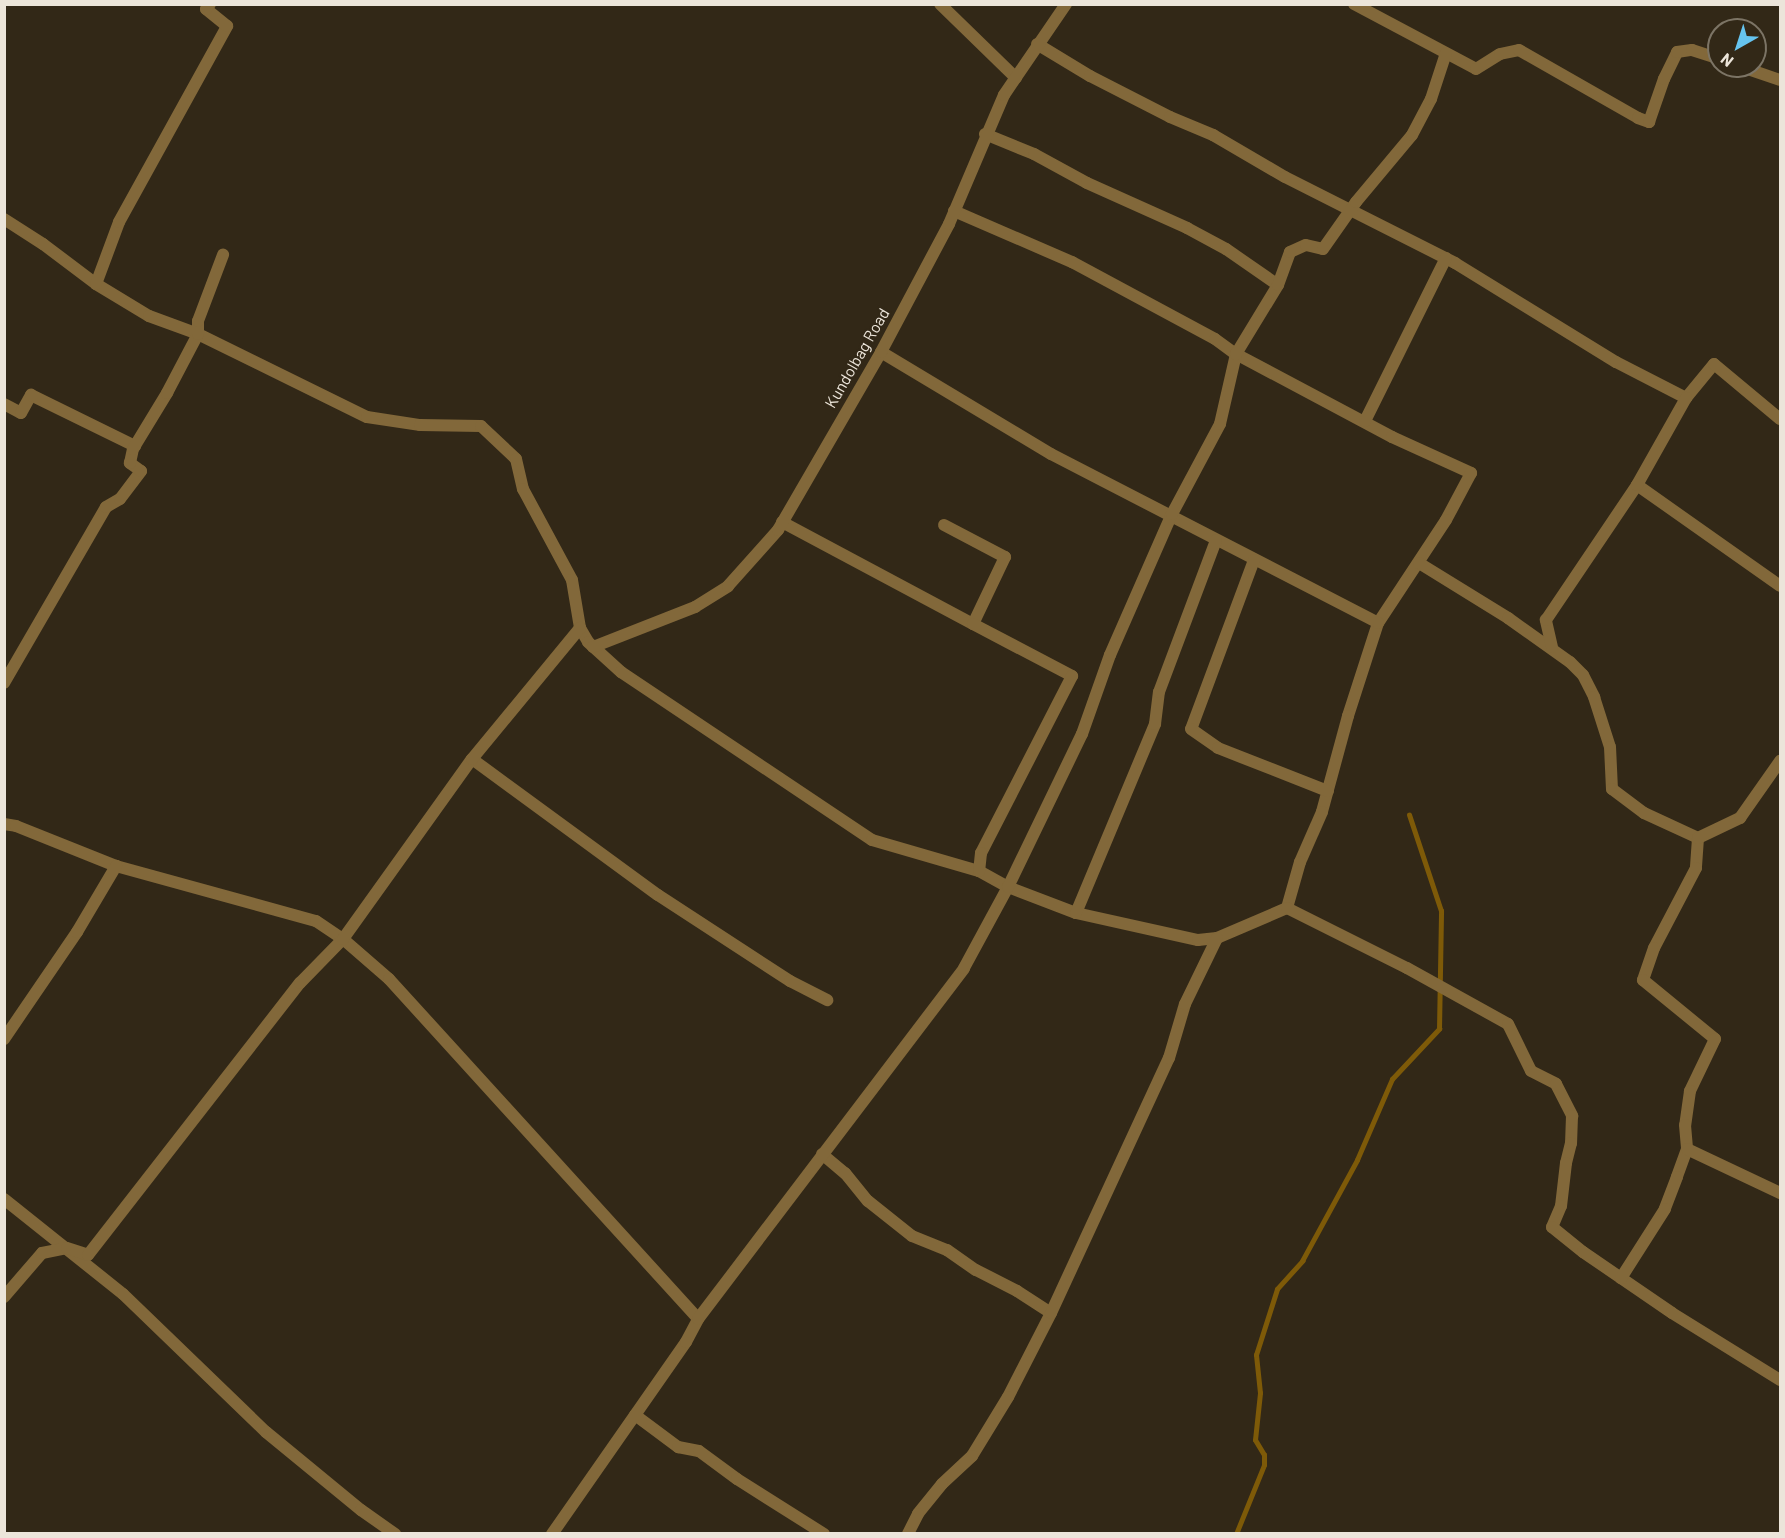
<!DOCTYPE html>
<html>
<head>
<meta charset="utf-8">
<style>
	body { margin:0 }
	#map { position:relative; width:1785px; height:1538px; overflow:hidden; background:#322817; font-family:Barlow,sans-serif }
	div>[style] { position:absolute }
	.stream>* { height:4.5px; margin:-2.25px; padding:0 2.25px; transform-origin:2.25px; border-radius:2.25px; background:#7e5a08 }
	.minor>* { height:12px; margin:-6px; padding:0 6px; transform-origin:6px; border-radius:6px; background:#82683a }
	span { translate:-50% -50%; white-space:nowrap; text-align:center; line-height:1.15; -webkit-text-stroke:4.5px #322817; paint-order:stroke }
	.street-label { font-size:16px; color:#ece5da }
	.frame { position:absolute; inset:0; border:6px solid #ece5da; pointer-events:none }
	.north { position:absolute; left:1707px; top:18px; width:60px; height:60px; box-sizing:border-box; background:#322817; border:2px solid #7c7465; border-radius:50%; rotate:219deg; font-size:16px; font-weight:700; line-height:24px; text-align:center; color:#ece5da }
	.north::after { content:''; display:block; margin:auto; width:21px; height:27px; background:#66c4ef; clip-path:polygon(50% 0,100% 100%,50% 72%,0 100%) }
</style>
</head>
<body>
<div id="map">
	<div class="stream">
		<i style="left:1236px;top:1534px;width:74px;rotate:-67.9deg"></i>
		<i style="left:1264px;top:1465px;width:10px;rotate:-90deg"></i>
		<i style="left:1264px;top:1455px;width:17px;rotate:-121deg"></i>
		<i style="left:1255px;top:1440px;width:47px;rotate:-83.9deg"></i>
		<i style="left:1260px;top:1393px;width:38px;rotate:-96deg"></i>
		<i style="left:1256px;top:1355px;width:69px;rotate:-72.3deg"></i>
		<i style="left:1277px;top:1289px;width:38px;rotate:-48deg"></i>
		<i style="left:1302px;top:1261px;width:115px;rotate:-61.4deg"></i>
		<i style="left:1357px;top:1160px;width:88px;rotate:-66.6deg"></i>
		<i style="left:1392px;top:1079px;width:69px;rotate:-46.8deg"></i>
		<i style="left:1439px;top:1029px;width:118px;rotate:-89deg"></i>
		<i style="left:1441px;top:911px;width:101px;rotate:-108.4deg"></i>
	</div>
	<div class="minor">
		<i style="left:940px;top:4px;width:106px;rotate:44.2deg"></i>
		<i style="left:1354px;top:4px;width:138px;rotate:28deg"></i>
		<i style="left:1476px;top:69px;width:28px;rotate:-32deg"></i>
		<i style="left:1500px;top:54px;width:19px;rotate:-12deg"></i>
		<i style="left:1519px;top:50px;width:137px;rotate:29.7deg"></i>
		<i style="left:1638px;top:118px;width:12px;rotate:20deg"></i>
		<i style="left:1649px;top:122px;width:46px;rotate:-70.8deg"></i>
		<i style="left:1664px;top:79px;width:30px;rotate:-64deg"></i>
		<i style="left:1677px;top:52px;width:15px;rotate:-8deg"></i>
		<i style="left:1692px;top:50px;width:28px;rotate:18deg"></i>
		<i style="left:1037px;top:44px;width:62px;rotate:31.1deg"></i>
		<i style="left:1090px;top:76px;width:90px;rotate:27.1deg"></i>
		<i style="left:1170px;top:117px;width:47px;rotate:22.7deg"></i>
		<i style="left:1213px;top:135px;width:83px;rotate:30.3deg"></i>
		<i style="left:1285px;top:177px;width:191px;rotate:26.8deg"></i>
		<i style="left:1455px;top:263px;width:189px;rotate:31.6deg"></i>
		<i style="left:1616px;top:362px;width:79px;rotate:27.2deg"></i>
		<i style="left:1686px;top:398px;width:44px;rotate:-50.5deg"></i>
		<i style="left:1714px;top:364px;width:86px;rotate:39.8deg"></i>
		<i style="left:1739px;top:66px;width:43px;rotate:18.9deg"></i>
		<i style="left:985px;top:134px;width:53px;rotate:22.2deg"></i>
		<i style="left:1034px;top:154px;width:60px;rotate:28.7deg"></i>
		<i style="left:1087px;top:183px;width:110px;rotate:24.2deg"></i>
		<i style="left:1187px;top:228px;width:44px;rotate:28.3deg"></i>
		<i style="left:1226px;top:249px;width:63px;rotate:34.7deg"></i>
		<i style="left:954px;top:211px;width:129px;rotate:23.4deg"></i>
		<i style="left:1072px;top:262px;width:162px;rotate:28.3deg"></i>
		<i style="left:1215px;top:339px;width:26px;rotate:36deg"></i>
		<i style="left:1236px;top:354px;width:177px;rotate:28deg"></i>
		<i style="left:1392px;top:437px;width:87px;rotate:24.5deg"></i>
		<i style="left:1471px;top:473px;width:53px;rotate:118deg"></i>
		<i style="left:1446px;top:520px;width:123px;rotate:123.4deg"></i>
		<i style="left:1378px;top:623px;width:98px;rotate:107.9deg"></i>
		<i style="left:1348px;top:716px;width:99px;rotate:105.2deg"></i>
		<i style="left:1322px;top:812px;width:55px;rotate:113.7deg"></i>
		<i style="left:1300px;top:862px;width:48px;rotate:105.8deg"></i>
		<i style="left:4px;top:219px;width:46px;rotate:32.7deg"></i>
		<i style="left:43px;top:244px;width:66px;rotate:37deg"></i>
		<i style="left:96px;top:284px;width:62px;rotate:31.1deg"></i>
		<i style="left:149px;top:316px;width:52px;rotate:20.2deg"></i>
		<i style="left:198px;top:334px;width:188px;rotate:26.2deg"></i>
		<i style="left:367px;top:417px;width:54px;rotate:8.6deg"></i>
		<i style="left:420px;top:425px;width:61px;rotate:0.9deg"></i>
		<i style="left:481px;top:426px;width:48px;rotate:43.3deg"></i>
		<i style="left:516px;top:459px;width:31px;rotate:77deg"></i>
		<i style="left:523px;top:489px;width:103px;rotate:61.7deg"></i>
		<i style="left:572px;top:580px;width:49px;rotate:80.5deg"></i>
		<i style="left:580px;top:628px;width:16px;rotate:60deg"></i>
		<i style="left:588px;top:642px;width:45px;rotate:42.3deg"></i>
		<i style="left:621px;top:672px;width:302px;rotate:33.8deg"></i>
		<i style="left:872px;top:840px;width:111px;rotate:16.2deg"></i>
		<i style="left:979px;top:871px;width:33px;rotate:29deg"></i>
		<i style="left:1008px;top:887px;width:73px;rotate:20.9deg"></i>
		<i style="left:1076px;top:913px;width:125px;rotate:12.5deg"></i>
		<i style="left:1198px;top:940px;width:19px;rotate:-6deg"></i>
		<i style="left:1217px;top:938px;width:76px;rotate:-23.2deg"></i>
		<i style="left:1287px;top:908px;width:134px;rotate:26.6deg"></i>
		<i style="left:1407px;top:968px;width:115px;rotate:29deg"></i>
		<i style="left:1508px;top:1024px;width:52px;rotate:63.9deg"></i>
		<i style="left:1531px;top:1071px;width:28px;rotate:27deg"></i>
		<i style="left:1556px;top:1084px;width:36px;rotate:63deg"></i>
		<i style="left:1572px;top:1116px;width:27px;rotate:92deg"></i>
		<i style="left:1571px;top:1143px;width:21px;rotate:104deg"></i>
		<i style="left:1566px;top:1163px;width:43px;rotate:96.6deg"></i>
		<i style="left:1561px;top:1206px;width:23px;rotate:113deg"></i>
		<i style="left:1552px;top:1227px;width:40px;rotate:39deg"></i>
		<i style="left:1583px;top:1252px;width:108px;rotate:34.4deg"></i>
		<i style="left:1672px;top:1313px;width:127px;rotate:31.8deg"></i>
		<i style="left:96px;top:284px;width:66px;rotate:-69.6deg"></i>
		<i style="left:119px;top:222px;width:224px;rotate:-61.1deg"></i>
		<i style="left:227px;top:26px;width:27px;rotate:-141deg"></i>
		<i style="left:206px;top:9px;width:6px;rotate:-51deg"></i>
		<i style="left:881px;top:352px;width:198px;rotate:31deg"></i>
		<i style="left:1051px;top:454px;width:368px;rotate:27.3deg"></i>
		<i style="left:4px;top:404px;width:19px;rotate:28deg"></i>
		<i style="left:21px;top:413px;width:21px;rotate:-61deg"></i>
		<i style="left:31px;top:395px;width:116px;rotate:26.1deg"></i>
		<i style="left:1365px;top:421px;width:182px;rotate:-63.6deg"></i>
		<i style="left:1637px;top:485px;width:175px;rotate:35.2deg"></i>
		<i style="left:782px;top:522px;width:217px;rotate:28.1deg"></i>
		<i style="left:944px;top:525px;width:69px;rotate:27.7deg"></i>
		<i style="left:1005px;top:557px;width:74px;rotate:115.5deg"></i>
		<i style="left:973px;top:624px;width:112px;rotate:27.7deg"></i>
		<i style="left:1072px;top:676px;width:199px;rotate:117.2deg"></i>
		<i style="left:981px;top:853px;width:18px;rotate:96deg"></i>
		<i style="left:1254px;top:560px;width:180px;rotate:110.4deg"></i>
		<i style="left:1191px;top:729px;width:33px;rotate:35deg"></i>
		<i style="left:1218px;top:748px;width:118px;rotate:21.4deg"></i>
		<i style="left:1419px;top:563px;width:105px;rotate:31.7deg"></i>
		<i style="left:1508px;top:618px;width:76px;rotate:35.4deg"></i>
		<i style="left:1570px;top:662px;width:18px;rotate:45deg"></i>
		<i style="left:1583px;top:675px;width:25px;rotate:63deg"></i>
		<i style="left:1594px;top:697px;width:52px;rotate:72.3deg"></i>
		<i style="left:1610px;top:747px;width:42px;rotate:87.3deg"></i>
		<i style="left:1612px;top:789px;width:40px;rotate:37deg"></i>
		<i style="left:1644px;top:813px;width:60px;rotate:24.8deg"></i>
		<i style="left:1698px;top:838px;width:30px;rotate:94deg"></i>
		<i style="left:1696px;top:868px;width:90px;rotate:117.7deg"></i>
		<i style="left:1654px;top:948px;width:34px;rotate:109deg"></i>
		<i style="left:1643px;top:980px;width:93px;rotate:39.3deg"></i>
		<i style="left:1715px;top:1039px;width:58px;rotate:115.7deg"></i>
		<i style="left:1690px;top:1091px;width:34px;rotate:98deg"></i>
		<i style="left:1685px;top:1125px;width:24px;rotate:85deg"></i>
		<i style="left:1687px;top:1149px;width:30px;rotate:110deg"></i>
		<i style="left:1677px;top:1177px;width:34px;rotate:111deg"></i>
		<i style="left:1665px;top:1209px;width:82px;rotate:122.5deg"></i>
		<i style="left:593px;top:647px;width:110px;rotate:-21.4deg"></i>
		<i style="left:695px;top:607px;width:39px;rotate:-32deg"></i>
		<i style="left:728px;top:586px;width:75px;rotate:-48.2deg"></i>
		<i style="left:778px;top:530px;width:206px;rotate:-59.9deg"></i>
		<i style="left:881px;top:352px;width:145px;rotate:-62deg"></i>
		<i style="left:949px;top:224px;width:140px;rotate:-66.9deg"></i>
		<i style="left:1004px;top:95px;width:110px;rotate:-55.7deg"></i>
		<i style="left:1552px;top:647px;width:28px;rotate:-103deg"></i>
		<i style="left:1546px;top:620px;width:163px;rotate:-56deg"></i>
		<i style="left:1637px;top:485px;width:100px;rotate:-60.6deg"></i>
		<i style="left:4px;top:683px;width:203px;rotate:-59.9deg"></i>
		<i style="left:106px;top:507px;width:16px;rotate:-30deg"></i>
		<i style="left:120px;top:499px;width:35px;rotate:-53deg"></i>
		<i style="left:141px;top:471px;width:14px;rotate:-144deg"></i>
		<i style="left:130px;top:463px;width:14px;rotate:-78deg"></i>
		<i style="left:133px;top:449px;width:66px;rotate:-58.7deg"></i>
		<i style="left:167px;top:393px;width:67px;rotate:-62.3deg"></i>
		<i style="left:198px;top:334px;width:13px;rotate:-90deg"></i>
		<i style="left:198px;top:321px;width:71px;rotate:-69.3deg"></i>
		<i style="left:472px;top:759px;width:230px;rotate:36.2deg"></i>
		<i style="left:658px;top:895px;width:158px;rotate:33.1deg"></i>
		<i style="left:790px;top:981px;width:42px;rotate:27.2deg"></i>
		<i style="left:4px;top:824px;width:12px;rotate:9deg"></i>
		<i style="left:16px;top:826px;width:108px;rotate:21.8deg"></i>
		<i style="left:116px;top:866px;width:207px;rotate:15.4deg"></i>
		<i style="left:316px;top:921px;width:32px;rotate:34deg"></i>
		<i style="left:343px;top:939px;width:61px;rotate:41deg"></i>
		<i style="left:389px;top:979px;width:459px;rotate:47.7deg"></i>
		<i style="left:1698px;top:838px;width:47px;rotate:-25.5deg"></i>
		<i style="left:1740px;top:818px;width:70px;rotate:-54.9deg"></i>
		<i style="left:1076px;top:913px;width:205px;rotate:-67.3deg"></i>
		<i style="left:1155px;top:724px;width:32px;rotate:-83deg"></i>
		<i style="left:1159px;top:692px;width:162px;rotate:-69.4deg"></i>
		<i style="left:4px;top:1039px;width:130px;rotate:-55.7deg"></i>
		<i style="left:77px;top:932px;width:77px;rotate:-59.4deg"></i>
		<i style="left:1687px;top:1149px;width:103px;rotate:25.3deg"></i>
		<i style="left:822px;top:1154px;width:30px;rotate:40deg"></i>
		<i style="left:845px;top:1173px;width:36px;rotate:51deg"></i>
		<i style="left:868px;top:1201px;width:56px;rotate:38.5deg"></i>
		<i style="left:912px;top:1236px;width:38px;rotate:22deg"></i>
		<i style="left:947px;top:1250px;width:35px;rotate:35deg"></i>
		<i style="left:976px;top:1270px;width:46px;rotate:27.1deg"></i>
		<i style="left:1017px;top:1291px;width:40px;rotate:32.9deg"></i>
		<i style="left:1051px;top:1313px;width:94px;rotate:117.1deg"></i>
		<i style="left:1008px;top:1397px;width:69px;rotate:121.4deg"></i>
		<i style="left:972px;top:1456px;width:41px;rotate:137deg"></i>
		<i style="left:942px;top:1484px;width:38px;rotate:129deg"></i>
		<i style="left:918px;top:1514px;width:22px;rotate:117deg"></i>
		<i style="left:4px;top:1199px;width:152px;rotate:38.6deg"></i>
		<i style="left:123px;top:1294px;width:199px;rotate:44deg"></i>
		<i style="left:266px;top:1432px;width:123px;rotate:39.4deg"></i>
		<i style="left:361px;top:1510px;width:42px;rotate:35.2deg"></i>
		<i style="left:4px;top:1297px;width:58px;rotate:-49.2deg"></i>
		<i style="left:42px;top:1253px;width:25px;rotate:-11deg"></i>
		<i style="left:67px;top:1248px;width:22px;rotate:18deg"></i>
		<i style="left:88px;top:1255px;width:345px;rotate:-52.1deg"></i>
		<i style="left:300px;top:983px;width:62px;rotate:-45.7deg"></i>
		<i style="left:343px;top:939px;width:221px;rotate:-54.4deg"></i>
		<i style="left:472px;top:759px;width:170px;rotate:-50.5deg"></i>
		<i style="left:1051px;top:1313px;width:281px;rotate:-65.2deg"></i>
		<i style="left:1169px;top:1058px;width:56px;rotate:-73.5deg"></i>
		<i style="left:1185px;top:1004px;width:73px;rotate:-64.1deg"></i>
		<i style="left:635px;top:1415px;width:54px;rotate:36.7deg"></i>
		<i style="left:678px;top:1447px;width:21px;rotate:11deg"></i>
		<i style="left:699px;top:1451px;width:47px;rotate:36.4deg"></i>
		<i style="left:737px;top:1479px;width:103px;rotate:32.3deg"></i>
		<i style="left:552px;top:1534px;width:234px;rotate:-55.1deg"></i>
		<i style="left:686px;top:1342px;width:26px;rotate:-62deg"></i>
		<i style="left:698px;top:1319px;width:440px;rotate:-52.8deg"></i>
		<i style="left:964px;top:968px;width:92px;rotate:-61.5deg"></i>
		<i style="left:1008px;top:887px;width:170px;rotate:-64.2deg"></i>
		<i style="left:1082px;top:734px;width:84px;rotate:-70.5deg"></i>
		<i style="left:1110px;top:655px;width:154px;rotate:-66.3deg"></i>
		<i style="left:1172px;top:514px;width:102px;rotate:-61.9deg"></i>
		<i style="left:1220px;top:424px;width:72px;rotate:-77.1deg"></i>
		<i style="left:1236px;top:354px;width:81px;rotate:-58.7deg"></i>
		<i style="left:1278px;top:285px;width:35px;rotate:-70deg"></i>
		<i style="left:1290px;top:252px;width:17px;rotate:-24deg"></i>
		<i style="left:1306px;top:245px;width:17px;rotate:13deg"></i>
		<i style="left:1323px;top:249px;width:57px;rotate:-54.9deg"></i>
		<i style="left:1356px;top:202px;width:87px;rotate:-50.1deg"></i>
		<i style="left:1412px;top:135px;width:41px;rotate:-62.2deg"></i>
		<i style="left:1431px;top:99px;width:48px;rotate:-71.9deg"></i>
	</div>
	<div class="street-label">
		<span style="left:857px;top:358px;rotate:-60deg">Kundolbag Road</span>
	</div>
	<div class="frame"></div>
	<div class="north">N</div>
</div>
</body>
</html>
